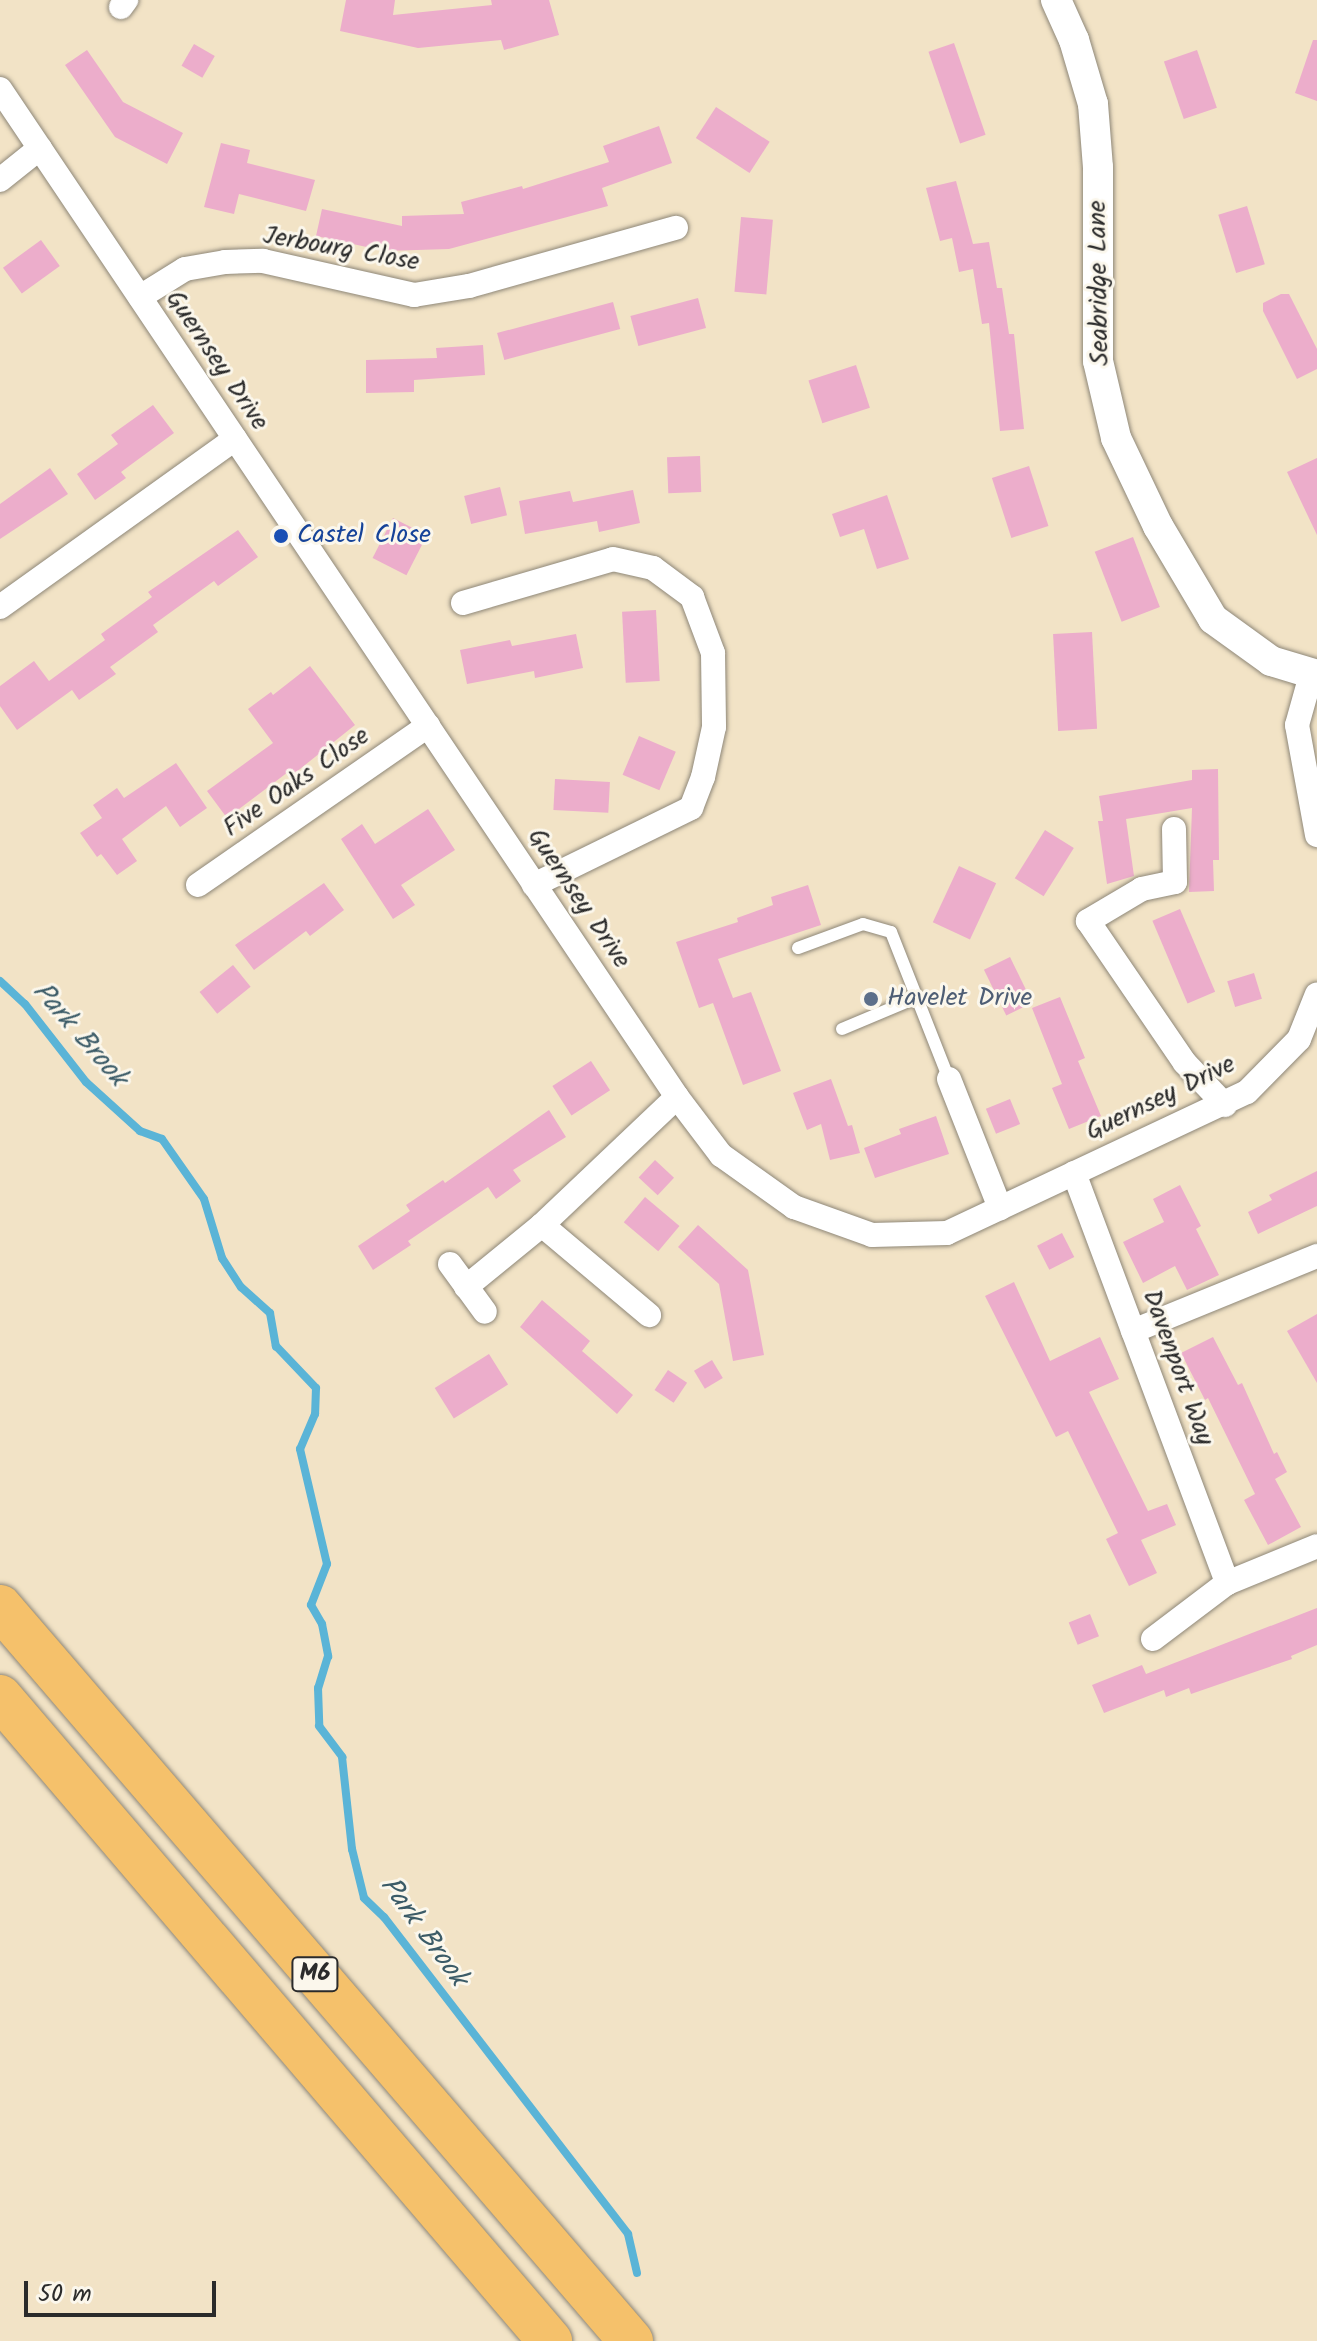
<!DOCTYPE html>
<html>
<head>
<meta charset="utf-8">
<style>
	body { margin:0 }
	#map { position:relative; width:1317px; height:2341px; overflow:hidden; background:#f2e3c6; font-family:Kalam,sans-serif }
	div>[style] { position:absolute }
	.stream>* { height:8px; margin:-4px; padding:0 4px; transform-origin:4px; border-radius:4px; background:#5ab4d7 }
	.building>* { inset:0; background:#ecadcb; transform-origin:0 0 }
	.roads { filter:drop-shadow(0 0 2px #8e8778) drop-shadow(0 0 2px #8e8778) }
	.service>* { height:12px; margin:-6px; padding:0 6px; transform-origin:6px; border-radius:6px; background:#fff }
	.minor>* { height:24px; margin:-12px; padding:0 12px; transform-origin:12px; border-radius:12px; background:#fff }
	.tertiary>* { height:30px; margin:-15px; padding:0 15px; transform-origin:15px; border-radius:15px; background:#fff }
	.motorway>* { height:44px; margin:-22px; padding:0 22px; transform-origin:22px; border-radius:22px; background:#f5c16b }
	.dots>* { width:22px; height:22px; translate:-50% -50%; box-sizing:border-box; border:4px solid #fbf7ec; border-radius:50% }
	span { translate:-50% -50%; white-space:nowrap; text-align:center; line-height:1.15; -webkit-text-stroke:6px #fbf7ec; paint-order:stroke }
	.shield-label span { padding:2px 6px; background:#fbf7ec; border:2px solid; border-radius:6px; -webkit-text-stroke-width:0 }
	.shield-label { font-size:24px; color:#2b2b2b; font-weight:700 }
	.street-label { font-size:26px; color:#2b2b2b }
	.transit-label { font-size:26px; color:#164399 }
	.left { translate:0 -50%; text-align:left }
	.service-label { font-size:26px; color:#4e5e75 }
	.water-label { font-size:28px; color:#3b5b67; font-style:italic }
	.scale { position:absolute; left:24px; top:2281px; width:192px; height:36px; box-sizing:border-box; border:4px solid #2b2b2b; border-top:0; padding-left:10px; font-size:24px; line-height:28px; white-space:nowrap; color:#2b2b2b; -webkit-text-stroke:6px #fbf7ec; paint-order:stroke }
</style>
</head>
<body>
<div id="map">
	<div class="stream">
		<i style="left:0;top:981px;width:34px;rotate:43deg"></i>
		<i style="left:25px;top:1004px;width:99px;rotate:52deg"></i>
		<i style="left:86px;top:1082px;width:73px;rotate:42.2deg"></i>
		<i style="left:140px;top:1131px;width:23px;rotate:20deg"></i>
		<i style="left:162px;top:1139px;width:73px;rotate:55deg"></i>
		<i style="left:204px;top:1199px;width:62px;rotate:73deg"></i>
		<i style="left:222px;top:1258px;width:35px;rotate:57deg"></i>
		<i style="left:241px;top:1287px;width:39px;rotate:42deg"></i>
		<i style="left:270px;top:1313px;width:34px;rotate:80deg"></i>
		<i style="left:276px;top:1346px;width:58px;rotate:46.4deg"></i>
		<i style="left:316px;top:1388px;width:26px;rotate:92deg"></i>
		<i style="left:315px;top:1414px;width:38px;rotate:113deg"></i>
		<i style="left:300px;top:1449px;width:118px;rotate:76.8deg"></i>
		<i style="left:327px;top:1564px;width:44px;rotate:111.3deg"></i>
		<i style="left:311px;top:1605px;width:22px;rotate:60deg"></i>
		<i style="left:322px;top:1624px;width:33px;rotate:79deg"></i>
		<i style="left:328px;top:1656px;width:34px;rotate:107deg"></i>
		<i style="left:318px;top:1688px;width:38px;rotate:88deg"></i>
		<i style="left:319px;top:1726px;width:39px;rotate:53deg"></i>
		<i style="left:342px;top:1757px;width:93px;rotate:83.8deg"></i>
		<i style="left:352px;top:1849px;width:50px;rotate:76.2deg"></i>
		<i style="left:364px;top:1898px;width:28px;rotate:44deg"></i>
		<i style="left:384px;top:1917px;width:400px;rotate:52.4deg"></i>
		<i style="left:628px;top:2234px;width:40px;rotate:77deg"></i>
	</div>
	<div class="building">
		<i style="clip-path:polygon(346px 0,395px 0,393px 15px,492px 5px,491px 0,549px 0,559px 35px,504px 50px,501px 40px,418px 48px,340px 31px)"></i>
		<i style="clip-path:polygon(1313px 40px,1317px 40px,1317px 101px,1295px 93px)"></i>
		<i style="left:954px;top:43px;width:97px;height:27px;rotate:71deg"></i>
		<i style="left:194px;top:44px;width:24px;height:25px;rotate:30deg"></i>
		<i style="clip-path:polygon(87px 50px,123px 102px,183px 133px,167px 164px,115px 137px,65px 65px)"></i>
		<i style="left:1197px;top:50px;width:61px;height:35px;rotate:71deg"></i>
		<i style="left:716px;top:107px;width:64px;height:37px;rotate:33deg"></i>
		<i style="clip-path:polygon(659px 126px,672px 163px,602px 188px,608px 206px,449px 249px,385px 251px,316px 236px,322px 209px,402px 226px,402px 216px,464px 214px,461px 202px,522px 186px,523px 189px,609px 162px,603px 146px)"></i>
		<i style="clip-path:polygon(221px 143px,250px 150px,247px 163px,315px 180px,306px 211px,239px 194px,234px 214px,204px 207px)"></i>
		<i style="clip-path:polygon(956px 181px,973px 244px,989px 242px,997px 288px,1002px 288px,1009px 334px,1014px 334px,1024px 429px,1000px 431px,989px 323px,982px 324px,973px 269px,959px 272px,952px 238px,940px 241px,926px 188px)"></i>
		<i style="left:1247px;top:206px;width:61px;height:30px;rotate:73deg"></i>
		<i style="left:741px;top:217px;width:32px;height:75px;rotate:5deg"></i>
		<i style="left:41px;top:240px;width:32px;height:47px;rotate:54deg"></i>
		<i style="clip-path:polygon(1281px 294px,1289px 294px,1317px 349px,1317px 369px,1297px 379px,1263px 311px,1263px 303px)"></i>
		<i style="left:698px;top:298px;width:31px;height:70px;rotate:75deg"></i>
		<i style="left:613px;top:302px;width:28px;height:120px;rotate:75deg"></i>
		<i style="clip-path:polygon(483px 345px,485px 375px,414px 380px,414px 392px,366px 393px,366px 360px,437px 358px,436px 348px)"></i>
		<i style="left:856px;top:365px;width:45px;height:50px;rotate:72deg"></i>
		<i style="clip-path:polygon(153px 405px,174px 433px,121px 472px,126px 478px,95px 500px,77px 474px,118px 444px,111px 435px)"></i>
		<i style="left:700px;top:456px;width:36px;height:33px;rotate:88deg"></i>
		<i style="clip-path:polygon(1317px 458px,1317px 535px,1287px 472px)"></i>
		<i style="left:1029px;top:466px;width:63px;height:39px;rotate:72deg"></i>
		<i style="clip-path:polygon(50px 468px,68px 494px,0 539px,0 504px)"></i>
		<i style="left:500px;top:487px;width:29px;height:37px;rotate:76deg"></i>
		<i style="clip-path:polygon(633px 490px,640px 523px,599px 532px,597px 521px,525px 534px,519px 501px,570px 491px,573px 502px)"></i>
		<i style="clip-path:polygon(887px 495px,909px 559px,877px 569px,864px 529px,840px 537px,832px 514px)"></i>
		<i style="left:393px;top:518px;width:38px;height:45px;rotate:27deg"></i>
		<i style="clip-path:polygon(238px 530px,258px 557px,218px 586px,214px 581px,153px 625px,158px 632px,110px 667px,116px 674px,79px 700px,72px 690px,17px 730px,0 706px,0 686px,34px 661px,49px 681px,105px 640px,101px 634px,152px 597px,148px 592px)"></i>
		<i style="left:1133px;top:537px;width:75px;height:41px;rotate:69deg"></i>
		<i style="left:656px;top:610px;width:71px;height:34px;rotate:87deg"></i>
		<i style="left:1092px;top:632px;width:97px;height:39px;rotate:87deg"></i>
		<i style="clip-path:polygon(576px 634px,583px 668px,535px 678px,534px 671px,467px 684px,460px 650px,510px 640px,512px 646px)"></i>
		<i style="clip-path:polygon(310px 666px,355px 725px,295px 773px,292px 769px,227px 818px,207px 791px,273px 743px,248px 709px,271px 692px,273px 695px)"></i>
		<i style="left:639px;top:736px;width:40px;height:42px;rotate:23deg"></i>
		<i style="clip-path:polygon(176px 763px,207px 808px,180px 827px,166px 806px,122px 839px,137px 861px,117px 875px,101px 854px,97px 857px,80px 833px,102px 818px,93px 805px,117px 788px,124px 798px)"></i>
		<i style="clip-path:polygon(1218px 769px,1219px 860px,1213px 860px,1214px 891px,1189px 892px,1192px 808px,1126px 819px,1134px 876px,1107px 884px,1098px 821px,1103px 821px,1099px 796px,1192px 780px,1192px 770px)"></i>
		<i style="left:555px;top:779px;width:55px;height:31px;rotate:3deg"></i>
		<i style="clip-path:polygon(428px 809px,455px 850px,401px 885px,415px 905px,393px 919px,341px 839px,362px 824px,375px 844px)"></i>
		<i style="left:1045px;top:830px;width:34px;height:57px;rotate:32deg"></i>
		<i style="left:959px;top:866px;width:41px;height:62px;rotate:25deg"></i>
		<i style="clip-path:polygon(324px 883px,344px 910px,310px 936px,306px 931px,254px 970px,235px 945px)"></i>
		<i style="clip-path:polygon(808px 885px,821px 925px,718px 959px,733px 998px,751px 992px,781px 1071px,743px 1085px,713px 1003px,699px 1008px,676px 942px,738px 922px,737px 918px,773px 905px,771px 897px)"></i>
		<i style="left:1180px;top:909px;width:90px;height:30px;rotate:67deg"></i>
		<i style="left:1010px;top:957px;width:51px;height:29px;rotate:64deg"></i>
		<i style="left:233px;top:965px;width:28px;height:43px;rotate:51deg"></i>
		<i style="left:1254px;top:973px;width:27px;height:28px;rotate:73deg"></i>
		<i style="clip-path:polygon(1060px 997px,1085px 1058px,1078px 1061px,1101px 1116px,1069px 1129px,1052px 1088px,1062px 1084px,1032px 1008px)"></i>
		<i style="left:591px;top:1061px;width:35px;height:46px;rotate:57deg"></i>
		<i style="clip-path:polygon(831px 1079px,848px 1126px,852px 1125px,860px 1153px,830px 1160px,821px 1124px,807px 1130px,793px 1093px)"></i>
		<i style="left:1010px;top:1099px;width:27px;height:26px;rotate:68deg"></i>
		<i style="clip-path:polygon(549px 1110px,566px 1137px,513px 1170px,521px 1181px,496px 1199px,488px 1187px,408px 1241px,411px 1245px,373px 1270px,358px 1246px,410px 1211px,406px 1205px,443px 1180px,445px 1183px)"></i>
		<i style="clip-path:polygon(936px 1116px,949px 1154px,875px 1178px,864px 1148px,901px 1134px,899px 1129px)"></i>
		<i style="left:655px;top:1160px;width:26px;height:24px;rotate:43deg"></i>
		<i style="clip-path:polygon(1317px 1171px,1317px 1206px,1258px 1234px,1248px 1212px,1272px 1200px,1269px 1195px)"></i>
		<i style="clip-path:polygon(1180px 1185px,1201px 1226px,1196px 1229px,1219px 1275px,1187px 1290px,1175px 1266px,1143px 1283px,1123px 1242px,1164px 1222px,1153px 1199px)"></i>
		<i style="left:645px;top:1197px;width:45px;height:33px;rotate:40deg"></i>
		<i style="clip-path:polygon(698px 1225px,748px 1270px,764px 1355px,733px 1361px,719px 1284px,678px 1247px)"></i>
		<i style="left:1062px;top:1233px;width:27px;height:28px;rotate:63deg"></i>
		<i style="clip-path:polygon(1014px 1282px,1050px 1361px,1100px 1337px,1119px 1379px,1089px 1392px,1148px 1511px,1167px 1504px,1176px 1525px,1141px 1540px,1157px 1573px,1129px 1586px,1106px 1539px,1118px 1533px,1068px 1431px,1056px 1437px,985px 1296px)"></i>
		<i style="clip-path:polygon(542px 1300px,590px 1341px,582px 1351px,633px 1395px,617px 1414px,520px 1327px)"></i>
		<i style="clip-path:polygon(1317px 1314px,1317px 1383px,1287px 1331px)"></i>
		<i style="clip-path:polygon(1213px 1337px,1238px 1385px,1242px 1383px,1274px 1454px,1277px 1452px,1287px 1472px,1275px 1479px,1301px 1527px,1268px 1545px,1244px 1500px,1255px 1494px,1208px 1398px,1205px 1400px,1181px 1353px)"></i>
		<i style="left:489px;top:1354px;width:36px;height:64px;rotate:58deg"></i>
		<i style="left:712px;top:1360px;width:21px;height:21px;rotate:59deg"></i>
		<i style="left:668px;top:1370px;width:23px;height:24px;rotate:34deg"></i>
		<i style="clip-path:polygon(1317px 1608px,1317px 1645px,1291px 1656px,1292px 1659px,1191px 1694px,1189px 1688px,1166px 1697px,1164px 1690px,1104px 1713px,1092px 1685px,1142px 1665px,1146px 1674px)"></i>
		<i style="left:1090px;top:1614px;width:24px;height:23px;rotate:68deg"></i>
	</div>
	<div class="roads">
		<div class="service">
			<i style="left:798px;top:948px;width:69px;rotate:-20.3deg"></i>
			<i style="left:863px;top:924px;width:29px;rotate:16deg"></i>
			<i style="left:891px;top:932px;width:158px;rotate:68.5deg"></i>
			<i style="left:842px;top:1029px;width:82px;rotate:-22.8deg"></i>
		</div>
		<div class="minor">
			<i style="left:121px;top:7px;width:9px;rotate:-54deg"></i>
			<i style="left:0;top:89px;width:1214px;rotate:56.11deg"></i>
			<i style="left:677px;top:1097px;width:73px;rotate:52.8deg"></i>
			<i style="left:721px;top:1155px;width:90px;rotate:35.5deg"></i>
			<i style="left:794px;top:1207px;width:83px;rotate:19.7deg"></i>
			<i style="left:872px;top:1235px;width:75px;rotate:-1.5deg"></i>
			<i style="left:947px;top:1233px;width:331px;rotate:-25.2deg"></i>
			<i style="left:1247px;top:1092px;width:74px;rotate:-45.5deg"></i>
			<i style="left:1299px;top:1039px;width:48px;rotate:-68.2deg"></i>
			<i style="left:0;top:180px;width:51px;rotate:-38.7deg"></i>
			<i style="left:140px;top:297px;width:53px;rotate:-31.9deg"></i>
			<i style="left:185px;top:269px;width:41px;rotate:-9.9deg"></i>
			<i style="left:225px;top:262px;width:38px;rotate:-2deg"></i>
			<i style="left:263px;top:261px;width:155px;rotate:12.7deg"></i>
			<i style="left:414px;top:295px;width:56px;rotate:-9.3deg"></i>
			<i style="left:469px;top:286px;width:215px;rotate:-15.7deg"></i>
			<i style="left:463px;top:603px;width:156px;rotate:-16.3deg"></i>
			<i style="left:613px;top:559px;width:41px;rotate:12.7deg"></i>
			<i style="left:653px;top:568px;width:49px;rotate:36.6deg"></i>
			<i style="left:692px;top:597px;width:60px;rotate:69.4deg"></i>
			<i style="left:713px;top:653px;width:74px;rotate:89.2deg"></i>
			<i style="left:714px;top:727px;width:51px;rotate:102.4deg"></i>
			<i style="left:703px;top:777px;width:33px;rotate:111deg"></i>
			<i style="left:691px;top:808px;width:175px;rotate:153.9deg"></i>
			<i style="left:0;top:607px;width:289px;rotate:-35.6deg"></i>
			<i style="left:1311px;top:675px;width:52px;rotate:105.6deg"></i>
			<i style="left:1297px;top:725px;width:112px;rotate:79.7deg"></i>
			<i style="left:1174px;top:829px;width:53px;rotate:88.9deg"></i>
			<i style="left:1175px;top:882px;width:34px;rotate:168deg"></i>
			<i style="left:1142px;top:889px;width:63px;rotate:149.3deg"></i>
			<i style="left:1088px;top:921px;width:172px;rotate:55.7deg"></i>
			<i style="left:1185px;top:1063px;width:58px;rotate:46.4deg"></i>
			<i style="left:198px;top:885px;width:280px;rotate:-34.7deg"></i>
			<i style="left:949px;top:1079px;width:139px;rotate:68.4deg"></i>
			<i style="left:1074px;top:1173px;width:438px;rotate:69.5deg"></i>
			<i style="left:542px;top:1225px;width:140px;rotate:40.1deg"></i>
			<i style="left:450px;top:1264px;width:59px;rotate:53.9deg"></i>
			<i style="left:466px;top:1287px;width:98px;rotate:-39.2deg"></i>
			<i style="left:542px;top:1225px;width:186px;rotate:-43.5deg"></i>
			<i style="left:1133px;top:1331px;width:199px;rotate:-22.2deg"></i>
			<i style="left:1153px;top:1639px;width:93px;rotate:-37.1deg"></i>
			<i style="left:1227px;top:1583px;width:97px;rotate:-22.3deg"></i>
		</div>
		<div class="tertiary">
			<i style="left:1056px;top:0;width:44px;rotate:65.8deg"></i>
			<i style="left:1074px;top:40px;width:67px;rotate:73.5deg"></i>
			<i style="left:1093px;top:104px;width:63px;rotate:85.5deg"></i>
			<i style="left:1098px;top:167px;width:194px;rotate:90deg"></i>
			<i style="left:1098px;top:361px;width:79px;rotate:76.8deg"></i>
			<i style="left:1116px;top:438px;width:98px;rotate:64.5deg"></i>
			<i style="left:1158px;top:526px;width:108px;rotate:59.4deg"></i>
			<i style="left:1213px;top:619px;width:72px;rotate:35.9deg"></i>
			<i style="left:1271px;top:661px;width:48px;rotate:16.9deg"></i>
		</div>
		<div class="motorway">
			<i style="left:0;top:1607px;width:968px;rotate:49.32deg"></i>
			<i style="left:0;top:1697px;width:847px;rotate:49.5deg"></i>
		</div>
	</div>
	<div class="dots">
		<i style="left:281px;top:536px;background:#1a4fb4"></i>
		<i style="left:871px;top:999px;background:#5c6f8a"></i>
	</div>
	<div class="shield-label">
		<span style="left:315px;top:1974px">M6</span>
	</div>
	<div class="street-label">
		<span style="left:341px;top:250px;rotate:10deg">Jerbourg Close</span>
		<span style="left:1100px;top:283px;rotate:-91deg">Seabridge Lane</span>
		<span style="left:216px;top:361px;rotate:56deg">Guernsey Drive</span>
		<span style="left:297px;top:783px;rotate:-35deg">Five Oaks Close</span>
		<span style="left:578px;top:899px;rotate:56deg">Guernsey Drive</span>
		<span style="left:1161px;top:1099px;rotate:-26deg">Guernsey Drive</span>
		<span style="left:1177px;top:1368px;rotate:70deg">Davenport Way</span>
	</div>
	<div class="transit-label">
		<span class="left" style="left:297px;top:536px">Castel Close</span>
	</div>
	<div class="service-label">
		<span class="left" style="left:887px;top:999px">Havelet Drive</span>
	</div>
	<div class="water-label">
		<span style="left:79px;top:1035px;rotate:49deg">Park Brook</span>
		<span style="left:423px;top:1932px;rotate:54deg">Park Brook</span>
	</div>
	<div class="scale">50 m</div>
</div>
</body>
</html>
